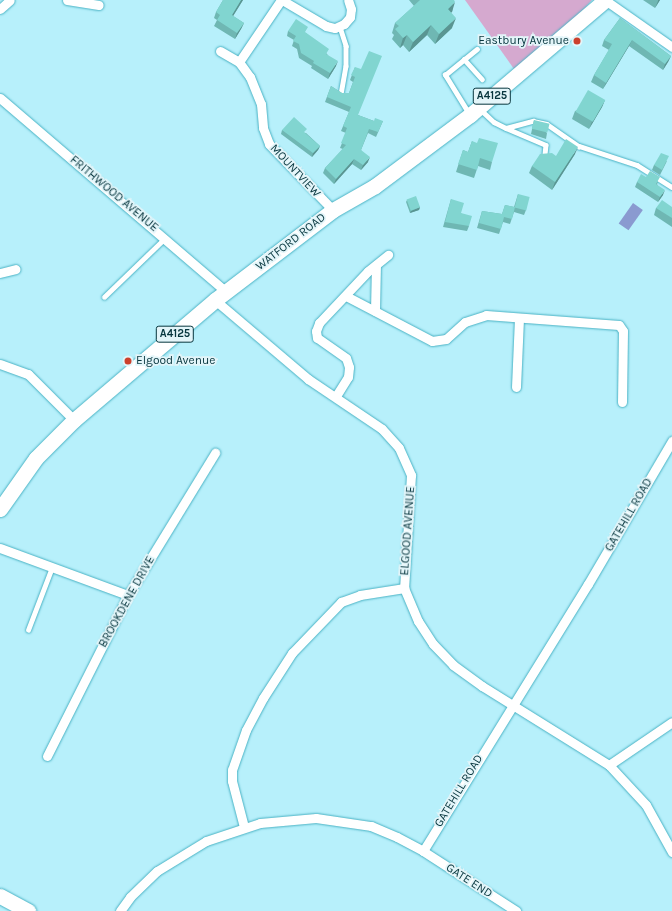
<!DOCTYPE html>
<html>
<head>
<meta charset="utf-8">
<style>
	body { margin:0 }
	#map { position:relative; width:672px; height:911px; overflow:hidden; background:#b7f0fb; font-family:Karla,sans-serif }
	div>[style] { position:absolute }
	.green>* { inset:0; background:#d5a9cf }
	.water>* { inset:0; background:#8a9ad0; transform-origin:0 0 }
	.roads { filter:drop-shadow(0 0 1px #49b2c4) drop-shadow(0 0 1px #49b2c4) }
	.service>* { height:4.5px; margin:-2.25px; padding:0 2.25px; transform-origin:2.25px; border-radius:2.25px; background:#fff }
	.minor>* { height:9px; margin:-4.5px; padding:0 4.5px; transform-origin:4.5px; border-radius:4.5px; background:#fff }
	.primary>* { height:15px; margin:-7.5px; padding:0 7.5px; transform-origin:7.5px; border-radius:7.5px; background:#fff }
	.wall>* { inset:0; background:#6fb7b3 }
	.shaded-wall>* { inset:0; background:#5a9592 }
	.building>* { inset:0; background:#81d5d0; transform-origin:0 0 }
	.dots>* { width:11px; height:11px; translate:-50% -50%; box-sizing:border-box; border:2px solid #e3f5f9; border-radius:50% }
	span { translate:-50% -50%; white-space:nowrap; text-align:center; line-height:1.15; -webkit-text-stroke:3.5px #e3f5f9; paint-order:stroke }
	.shield-label span { padding:1px 3px; background:#e3f5f9; border:1px solid; border-radius:3px; -webkit-text-stroke-width:0 }
	.shield-label { font-size:11px; color:#07363e; font-weight:700 }
	.poi-label { font-size:12px; color:#07363e }
	.right { translate:-100% -50%; text-align:right }
	.left { translate:0 -50%; text-align:left }
	.street-label { font-size:12px; color:#07363e }
</style>
</head>
<body>
<div id="map">
	<div class="green">
		<i style="clip-path:polygon(465px 0,592px 0,551px 45px,514px 69px)"></i>
	</div>
	<div class="water">
		<i style="left:633px;top:203px;width:12px;height:25px;rotate:35deg"></i>
	</div>
	<div class="roads">
		<div class="service">
			<i style="left:340px;top:27px;width:20px;rotate:72deg"></i>
			<i style="left:346px;top:46px;width:20px;rotate:90deg"></i>
			<i style="left:346px;top:66px;width:28px;rotate:100deg"></i>
			<i style="left:464px;top:59px;width:27px;rotate:48deg"></i>
			<i style="left:480px;top:109px;width:19px;rotate:43deg"></i>
			<i style="left:494px;top:122px;width:13px;rotate:27deg"></i>
			<i style="left:506px;top:128px;width:28px;rotate:-15deg"></i>
			<i style="left:533px;top:121px;width:14px;rotate:12deg"></i>
			<i style="left:547px;top:124px;width:39px;rotate:35deg"></i>
			<i style="left:579px;top:146px;width:61px;rotate:18.1deg"></i>
			<i style="left:637px;top:165px;width:41px;rotate:32.2deg"></i>
			<i style="left:469px;top:114px;width:46px;rotate:-121.6deg"></i>
			<i style="left:445px;top:75px;width:41px;rotate:-39.1deg"></i>
			<i style="left:506px;top:128px;width:43px;rotate:23deg"></i>
			<i style="left:546px;top:145px;width:10px;rotate:96deg"></i>
			<i style="left:104px;top:297px;width:85px;rotate:-44deg"></i>
			<i style="left:28px;top:630px;width:67px;rotate:-69.1deg"></i>
		</div>
		<div class="minor">
			<i style="left:67px;top:0;width:32px;rotate:9deg"></i>
			<i style="left:282px;top:0;width:51px;rotate:30.6deg"></i>
			<i style="left:326px;top:26px;width:9px;rotate:13deg"></i>
			<i style="left:335px;top:28px;width:10px;rotate:-24deg"></i>
			<i style="left:344px;top:24px;width:9px;rotate:-49deg"></i>
			<i style="left:350px;top:17px;width:8px;rotate:-83deg"></i>
			<i style="left:351px;top:9px;width:9px;rotate:-108deg"></i>
			<i style="left:605px;top:0;width:82px;rotate:35deg"></i>
			<i style="left:0;top:9px;width:13px;rotate:-42deg"></i>
			<i style="left:220px;top:51px;width:22px;rotate:30deg"></i>
			<i style="left:239px;top:62px;width:19px;rotate:54deg"></i>
			<i style="left:250px;top:77px;width:29px;rotate:68deg"></i>
			<i style="left:261px;top:104px;width:24px;rotate:85deg"></i>
			<i style="left:263px;top:128px;width:17px;rotate:69deg"></i>
			<i style="left:269px;top:144px;width:92px;rotate:45.9deg"></i>
			<i style="left:239px;top:62px;width:75px;rotate:-55.9deg"></i>
			<i style="left:0;top:98px;width:298px;rotate:40.6deg"></i>
			<i style="left:0;top:273px;width:16px;rotate:-14deg"></i>
			<i style="left:346px;top:296px;width:97px;rotate:27.6deg"></i>
			<i style="left:432px;top:341px;width:14px;rotate:-8deg"></i>
			<i style="left:446px;top:339px;width:25px;rotate:-42deg"></i>
			<i style="left:465px;top:322px;width:22px;rotate:-18deg"></i>
			<i style="left:486px;top:315px;width:133px;rotate:4.3deg"></i>
			<i style="left:619px;top:325px;width:7px;rotate:56deg"></i>
			<i style="left:623px;top:331px;width:71px;rotate:90.8deg"></i>
			<i style="left:215px;top:300px;width:122px;rotate:40.3deg"></i>
			<i style="left:308px;top:379px;width:89px;rotate:34deg"></i>
			<i style="left:382px;top:429px;width:25px;rotate:48deg"></i>
			<i style="left:399px;top:448px;width:30px;rotate:66deg"></i>
			<i style="left:411px;top:475px;width:113px;rotate:93.5deg"></i>
			<i style="left:404px;top:588px;width:36px;rotate:67deg"></i>
			<i style="left:418px;top:621px;width:27px;rotate:57deg"></i>
			<i style="left:433px;top:644px;width:29px;rotate:46deg"></i>
			<i style="left:453px;top:665px;width:36px;rotate:36deg"></i>
			<i style="left:482px;top:686px;width:150px;rotate:31.9deg"></i>
			<i style="left:609px;top:765px;width:54px;rotate:47.2deg"></i>
			<i style="left:646px;top:805px;width:54px;rotate:61deg"></i>
			<i style="left:375px;top:311px;width:46px;rotate:-88.8deg"></i>
			<i style="left:0;top:364px;width:30px;rotate:20deg"></i>
			<i style="left:28px;top:374px;width:65px;rotate:45deg"></i>
			<i style="left:516px;top:387px;width:69px;rotate:-87.5deg"></i>
			<i style="left:336px;top:396px;width:22px;rotate:-58deg"></i>
			<i style="left:348px;top:377px;width:10px;rotate:-84deg"></i>
			<i style="left:349px;top:367px;width:9px;rotate:-108deg"></i>
			<i style="left:346px;top:358px;width:35px;rotate:-145deg"></i>
			<i style="left:317px;top:338px;width:7px;rotate:-98deg"></i>
			<i style="left:316px;top:331px;width:9px;rotate:-69deg"></i>
			<i style="left:319px;top:323px;width:71px;rotate:-46.7deg"></i>
			<i style="left:368px;top:271px;width:26px;rotate:-39deg"></i>
			<i style="left:0;top:548px;width:136px;rotate:20.2deg"></i>
			<i style="left:47px;top:756px;width:180px;rotate:-63.3deg"></i>
			<i style="left:128px;top:595px;width:167px;rotate:-58.5deg"></i>
			<i style="left:609px;top:765px;width:76px;rotate:-34.3deg"></i>
			<i style="left:244px;top:827px;width:48px;rotate:-104.6deg"></i>
			<i style="left:232px;top:781px;width:11px;rotate:-90deg"></i>
			<i style="left:232px;top:770px;width:42px;rotate:-70.7deg"></i>
			<i style="left:246px;top:730px;width:36px;rotate:-62deg"></i>
			<i style="left:263px;top:698px;width:54px;rotate:-57.2deg"></i>
			<i style="left:292px;top:653px;width:71px;rotate:-46.1deg"></i>
			<i style="left:341px;top:602px;width:20px;rotate:-20deg"></i>
			<i style="left:360px;top:595px;width:45px;rotate:-9deg"></i>
			<i style="left:423px;top:851px;width:314px;rotate:-58.3deg"></i>
			<i style="left:588px;top:584px;width:166px;rotate:-59.6deg"></i>
			<i style="left:120px;top:911px;width:17px;rotate:-54deg"></i>
			<i style="left:130px;top:897px;width:37px;rotate:-44deg"></i>
			<i style="left:157px;top:871px;width:57px;rotate:-31.5deg"></i>
			<i style="left:206px;top:841px;width:57px;rotate:-18.4deg"></i>
			<i style="left:260px;top:823px;width:56px;rotate:-5.1deg"></i>
			<i style="left:316px;top:818px;width:56px;rotate:8.3deg"></i>
			<i style="left:371px;top:826px;width:28px;rotate:23deg"></i>
			<i style="left:397px;top:837px;width:30px;rotate:28deg"></i>
			<i style="left:423px;top:851px;width:111px;rotate:32.8deg"></i>
		</div>
		<div class="primary">
			<i style="left:0;top:509px;width:62px;rotate:-54.8deg"></i>
			<i style="left:36px;top:458px;width:54px;rotate:-45deg"></i>
			<i style="left:74px;top:420px;width:185px;rotate:-40.4deg"></i>
			<i style="left:215px;top:300px;width:148px;rotate:-37.3deg"></i>
			<i style="left:333px;top:210px;width:48px;rotate:-29.7deg"></i>
			<i style="left:375px;top:186px;width:119px;rotate:-36.8deg"></i>
			<i style="left:470px;top:115px;width:177px;rotate:-40.4deg"></i>
			<i style="left:0;top:896px;width:32px;rotate:28deg"></i>
		</div>
	</div>
	<div class="wall">
		<i style="clip-path:polygon(223px 0,243px 0,233px 16px,244px 23px,241px 29px,235px 39px,214px 26px,217px 20px,214px 18px,216px 12px)"></i>
		<i style="clip-path:polygon(409px 0,454px 0,452px 12px,451px 12px,452px 28px,435px 44px,427px 35px,409px 52px,403px 45px,400px 48px,392px 39px,394px 35px,392px 33px,395px 23px,414px 6px)"></i>
		<i style="clip-path:polygon(643px 0,660px 0,655px 8px)"></i>
		<i style="clip-path:polygon(620px 18px,671px 56px,668px 62px,663px 70px,629px 46px,603px 89px,591px 82px,594px 75px,609px 50px,602px 46px,604px 40px)"></i>
		<i style="clip-path:polygon(288px 31px,306px 33px,327px 54px,336px 66px,328px 79px,311px 68px,312px 66px,299px 58px,297px 49px,292px 46px,294px 40px,287px 36px)"></i>
		<i style="clip-path:polygon(355px 67px,358px 115px,374px 121px,383px 121px,376px 137px,368px 133px,361px 150px,368px 162px,361px 170px,352px 164px,334px 184px,323px 173px,325px 168px,343px 149px,340px 148px,346px 133px,341px 131px,349px 112px,325px 102px,331px 86px,342px 93px,349px 93px,353px 82px,350px 80px)"></i>
		<i style="clip-path:polygon(605px 100px,602px 107px,589px 129px,572px 119px,575px 111px)"></i>
		<i style="clip-path:polygon(534px 120px,547px 133px,546px 139px,531px 134px)"></i>
		<i style="clip-path:polygon(282px 130px,306px 133px,320px 146px,318px 150px,312px 157px,281px 134px)"></i>
		<i style="clip-path:polygon(472px 141px,492px 162px,490px 170px,478px 166px,474px 178px,456px 172px,463px 150px,468px 152px)"></i>
		<i style="clip-path:polygon(575px 154px,552px 190px,529px 173px,532px 166px,556px 156px)"></i>
		<i style="clip-path:polygon(667px 161px,660px 175px,652px 170px,654px 165px)"></i>
		<i style="clip-path:polygon(646px 177px,658px 182px,657px 184px,663px 195px,658px 202px,635px 187px,637px 182px)"></i>
		<i style="clip-path:polygon(518px 194px,526px 210px,524px 215px,514px 212px,510px 224px,503px 222px,499px 234px,477px 228px,482px 211px,502px 214px,505px 205px,514px 207px)"></i>
		<i style="clip-path:polygon(451px 199px,461px 213px,469px 226px,467px 231px,443px 227px)"></i>
		<i style="clip-path:polygon(407px 200px,420px 207px,419px 210px,410px 213px,406px 202px)"></i>
		<i style="clip-path:polygon(672px 207px,672px 227px,654px 215px,656px 208px)"></i>
	</div>
	<div class="shaded-wall">
		<i style="clip-path:polygon(241px 0,243px 0,230px 21px,232px 15px)"></i>
		<i style="clip-path:polygon(658px 0,660px 0,655px 8px,658px 1px)"></i>
		<i style="clip-path:polygon(455px 2px,452px 12px,444px 19px,448px 9px)"></i>
		<i style="clip-path:polygon(456px 18px,452px 28px,435px 44px,439px 34px)"></i>
		<i style="clip-path:polygon(244px 23px,241px 29px,235px 39px,237px 33px)"></i>
		<i style="clip-path:polygon(431px 25px,427px 35px,409px 52px,413px 42px)"></i>
		<i style="clip-path:polygon(407px 35px,403px 45px,400px 48px,403px 38px)"></i>
		<i style="clip-path:polygon(632px 40px,629px 46px,603px 89px,606px 83px)"></i>
		<i style="clip-path:polygon(671px 56px,668px 62px,663px 70px,665px 64px)"></i>
		<i style="clip-path:polygon(338px 61px,336px 66px,328px 79px,330px 73px)"></i>
		<i style="clip-path:polygon(605px 100px,602px 107px,589px 129px,592px 122px)"></i>
		<i style="clip-path:polygon(320px 146px,318px 150px,312px 157px,313px 153px)"></i>
		<i style="clip-path:polygon(578px 147px,575px 154px,552px 190px,555px 182px)"></i>
		<i style="clip-path:polygon(370px 157px,368px 162px,361px 170px,363px 165px)"></i>
		<i style="clip-path:polygon(354px 159px,352px 164px,334px 184px,336px 179px)"></i>
		<i style="clip-path:polygon(665px 190px,663px 195px,658px 202px,660px 197px)"></i>
		<i style="clip-path:polygon(420px 207px,419px 210px,410px 213px,411px 211px)"></i>
	</div>
	<div class="building">
		<i style="clip-path:polygon(223px 0,241px 0,232px 15px,244px 23px,237px 33px,217px 20px,220px 15px,216px 12px)"></i>
		<i style="clip-path:polygon(420px 0,454px 0,455px 2px,448px 9px,456px 18px,439px 34px,431px 25px,413px 42px,407px 35px,403px 38px,395px 29px,399px 26px,395px 23px)"></i>
		<i style="clip-path:polygon(620px 18px,671px 56px,665px 64px,632px 40px,606px 83px,594px 75px,612px 44px,604px 40px)"></i>
		<i style="clip-path:polygon(296px 19px,308px 27px,305px 32px,329px 49px,326px 54px,338px 61px,330px 73px,313px 63px,314px 61px,301px 53px,299px 44px,293px 41px,296px 36px,288px 31px)"></i>
		<i style="clip-path:polygon(369px 51px,382px 56px,358px 115px,374px 121px,375px 118px,383px 121px,378px 132px,369px 129px,361px 150px,370px 157px,363px 165px,354px 159px,336px 179px,325px 168px,346px 145px,341px 143px,347px 128px,343px 126px,351px 107px,327px 97px,331px 86px,342px 93px,349px 93px,355px 77px,351px 75px,355px 67px,361px 69px)"></i>
		<i style="left:588px;top:90px;width:20px;height:25px;rotate:30deg"></i>
		<i style="clip-path:polygon(294px 117px,307px 129px,304px 132px,320px 146px,313px 153px,282px 130px)"></i>
		<i style="left:534px;top:120px;width:16px;height:9px;rotate:14deg"></i>
		<i style="clip-path:polygon(479px 138px,498px 143px,492px 162px,480px 158px,477px 170px,458px 164px,463px 150px,468px 152px,472px 141px,477px 143px)"></i>
		<i style="clip-path:polygon(566px 139px,578px 147px,555px 182px,532px 166px,540px 154px,552px 153px,556px 156px)"></i>
		<i style="clip-path:polygon(661px 153px,669px 156px,662px 170px,654px 165px)"></i>
		<i style="clip-path:polygon(650px 171px,660px 177px,656px 184px,665px 190px,660px 197px,637px 182px,641px 174px,646px 177px)"></i>
		<i style="left:518px;top:194px;width:12px;height:14px;rotate:14deg"></i>
		<i style="left:416px;top:196px;width:12px;height:10px;rotate:70deg"></i>
		<i style="clip-path:polygon(451px 199px,464px 203px,461px 213px,472px 216px,469px 226px,445px 222px)"></i>
		<i style="clip-path:polygon(662px 200px,672px 207px,672px 218px,656px 208px)"></i>
		<i style="clip-path:polygon(505px 205px,515px 207px,512px 219px,504px 217px,501px 229px,479px 223px,482px 211px,502px 214px)"></i>
	</div>
	<div class="dots">
		<i style="left:577px;top:41px;background:#cc402d"></i>
		<i style="left:128px;top:361px;background:#cc402d"></i>
	</div>
	<div class="shield-label">
		<span style="left:492px;top:96px">A4125</span>
		<span style="left:175px;top:334px">A4125</span>
	</div>
	<div class="poi-label">
		<span class="right" style="left:569px;top:41px">Eastbury Avenue</span>
		<span class="left" style="left:136px;top:361px">Elgood Avenue</span>
	</div>
	<div class="street-label">
		<span style="left:295px;top:171px;rotate:47deg">MOUNTVIEW</span>
		<span style="left:114px;top:194px;rotate:40deg">FRITHWOOD AVENUE</span>
		<span style="left:291px;top:242px;rotate:-38deg">WATFORD ROAD</span>
		<span style="left:629px;top:515px;rotate:-60deg">GATEHILL ROAD</span>
		<span style="left:408px;top:531px;rotate:-86deg">ELGOOD AVENUE</span>
		<span style="left:127px;top:602px;rotate:-61deg">BROOKDENE DRIVE</span>
		<span style="left:459px;top:791px;rotate:-59deg">GATEHILL ROAD</span>
		<span style="left:469px;top:881px;rotate:33deg">GATE END</span>
	</div>
</div>
</body>
</html>
